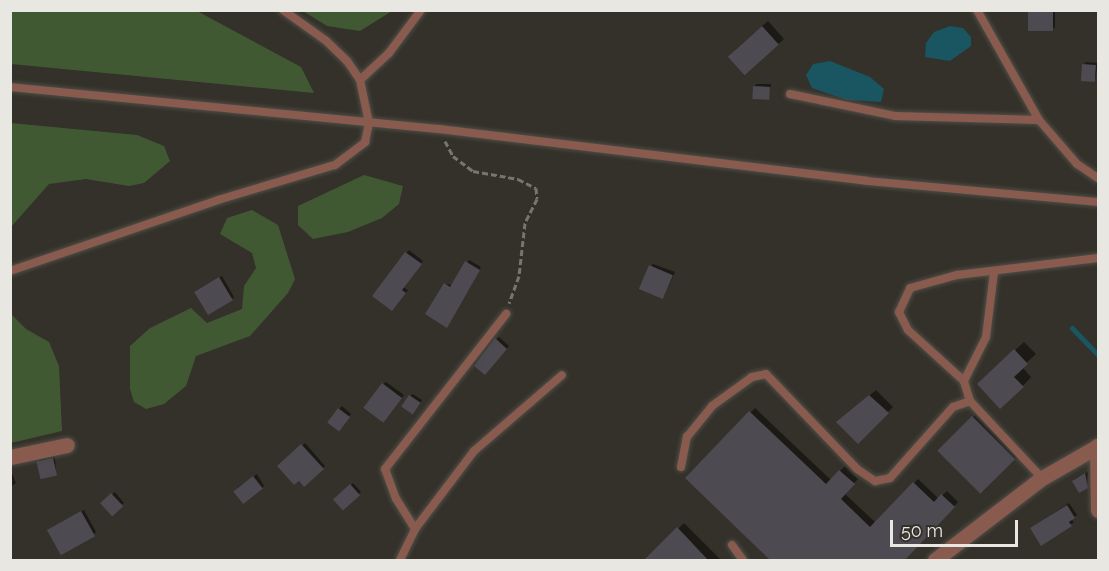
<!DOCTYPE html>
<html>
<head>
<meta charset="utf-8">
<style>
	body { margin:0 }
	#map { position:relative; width:1109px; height:571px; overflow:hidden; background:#333129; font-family:Raleway,sans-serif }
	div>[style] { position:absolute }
	.green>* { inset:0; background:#405933 }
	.water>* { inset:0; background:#195662 }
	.shadow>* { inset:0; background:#0007; transform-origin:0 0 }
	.stream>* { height:5px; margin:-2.5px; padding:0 2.5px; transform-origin:2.5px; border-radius:2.5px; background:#195662 }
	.building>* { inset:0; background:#4d4a52; transform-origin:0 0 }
	.path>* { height:3px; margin-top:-1.5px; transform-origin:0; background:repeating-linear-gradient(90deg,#76756e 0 6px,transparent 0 9px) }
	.roads { filter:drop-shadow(0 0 2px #504e47) drop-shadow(0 0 2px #504e47) }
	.lane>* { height:8px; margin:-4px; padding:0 4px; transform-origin:4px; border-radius:4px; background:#885b4e }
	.street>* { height:15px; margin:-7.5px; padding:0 7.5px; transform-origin:7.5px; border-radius:7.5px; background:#885b4e }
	span { translate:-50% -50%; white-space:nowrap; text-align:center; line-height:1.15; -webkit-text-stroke:6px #333129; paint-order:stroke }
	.frame { position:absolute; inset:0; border:12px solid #e8e7e2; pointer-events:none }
	.scale { position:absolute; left:890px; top:520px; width:128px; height:27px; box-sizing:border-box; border:3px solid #e8e7e2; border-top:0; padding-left:8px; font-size:18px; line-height:21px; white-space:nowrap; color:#e8e7e2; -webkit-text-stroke:4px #333129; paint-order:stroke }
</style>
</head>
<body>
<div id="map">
	<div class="green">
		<i style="clip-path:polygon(10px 11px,197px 11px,301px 67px,314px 93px,11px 64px)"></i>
		<i style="clip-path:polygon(303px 11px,392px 10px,392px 11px,360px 31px,327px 26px)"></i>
		<i style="clip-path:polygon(11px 123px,137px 135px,164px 146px,170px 161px,144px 183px,129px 186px,86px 179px,49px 184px,11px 227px)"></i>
		<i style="clip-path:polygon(364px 175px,403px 186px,399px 204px,382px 218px,348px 232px,313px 239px,298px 225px,298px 206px)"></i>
		<i style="clip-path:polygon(252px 210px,278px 225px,295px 279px,288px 293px,250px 336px,196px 356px,186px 386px,164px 404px,146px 409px,134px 402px,130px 389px,130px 346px,150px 328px,191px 308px,207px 323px,242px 309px,244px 286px,256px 268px,252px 253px,220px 234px,227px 218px)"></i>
		<i style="clip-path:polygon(10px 313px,26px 329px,49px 342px,59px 366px,62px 431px,11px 443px)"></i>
	</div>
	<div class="water">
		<i style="clip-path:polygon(950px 26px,963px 28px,971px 37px,971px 46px,950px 61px,925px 57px,926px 43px,934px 32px)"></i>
		<i style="clip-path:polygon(830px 61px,870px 77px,884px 89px,881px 102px,847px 100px,812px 88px,806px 75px,813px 64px)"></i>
	</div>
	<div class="shadow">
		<i style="clip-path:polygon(1030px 10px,1055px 10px,1055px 27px,1053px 29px)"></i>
		<i style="clip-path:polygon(768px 21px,784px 39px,778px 44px,735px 50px)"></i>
		<i style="clip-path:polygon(1086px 62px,1098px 63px,1095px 80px,1083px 65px)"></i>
		<i style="clip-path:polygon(757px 84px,771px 84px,768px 98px,754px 86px)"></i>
		<i style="clip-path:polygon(409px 250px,423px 261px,403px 287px,408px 290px,395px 307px,374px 296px)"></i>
		<i style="clip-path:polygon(469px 260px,481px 267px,447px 326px,445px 284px,453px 285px)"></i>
		<i style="clip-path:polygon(653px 264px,675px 272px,664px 296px,651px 266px)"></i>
		<i style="clip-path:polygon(222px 276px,234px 297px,232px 299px,198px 290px)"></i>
		<i style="clip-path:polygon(499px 337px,509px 346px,485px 373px,496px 339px)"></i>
		<i style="clip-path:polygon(1024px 342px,1036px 354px,1022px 367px,1031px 377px,1023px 386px,988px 375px)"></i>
		<i style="clip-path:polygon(386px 382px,404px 395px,386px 418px,383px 384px)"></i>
		<i style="clip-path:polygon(876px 390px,893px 407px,858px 442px,838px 422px)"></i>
		<i style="clip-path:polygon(413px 394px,422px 400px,415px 411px,410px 396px)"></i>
		<i style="clip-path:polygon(342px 406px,351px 414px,341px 427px,329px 421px)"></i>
		<i style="clip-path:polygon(755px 408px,831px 480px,845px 466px,858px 479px,844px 493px,876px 523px,918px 479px,939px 499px,947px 491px,958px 502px,902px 560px,687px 478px)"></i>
		<i style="left:975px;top:415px;width:59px;height:50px;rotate:44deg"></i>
		<i style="clip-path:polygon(305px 443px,325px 466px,304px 485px,279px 466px)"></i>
		<i style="clip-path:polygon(55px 457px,56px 475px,38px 463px,40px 460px)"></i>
		<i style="clip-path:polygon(10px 469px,16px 483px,10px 487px)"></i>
		<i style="clip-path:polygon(1088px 472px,1087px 487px,1073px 481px,1076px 478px)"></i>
		<i style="clip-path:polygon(257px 474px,264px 486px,262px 488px,237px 488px)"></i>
		<i style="left:353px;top:483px;width:12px;height:25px;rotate:48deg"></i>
		<i style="left:115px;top:492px;width:14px;height:17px;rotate:51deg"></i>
		<i style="clip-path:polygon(1069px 503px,1077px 515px,1071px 519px,1074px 522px,1042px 544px,1034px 526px)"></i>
		<i style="clip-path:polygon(84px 510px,96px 532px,94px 534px,48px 530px)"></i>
		<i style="clip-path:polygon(684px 523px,721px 560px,645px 560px)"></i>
	</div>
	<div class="stream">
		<i style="left:1072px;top:328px;width:37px;rotate:46deg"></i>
	</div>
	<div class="building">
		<i style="left:1028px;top:10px;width:25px;height:21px"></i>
		<i style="left:762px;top:26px;width:25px;height:46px;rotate:48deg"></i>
		<i style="left:1082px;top:64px;width:14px;height:17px;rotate:4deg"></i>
		<i style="left:753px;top:86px;width:17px;height:13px;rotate:3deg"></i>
		<i style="clip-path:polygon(405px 252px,422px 264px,402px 290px,406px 293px,392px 311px,372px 296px)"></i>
		<i style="clip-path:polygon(465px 261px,480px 270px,447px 328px,425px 314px,444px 283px,450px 287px)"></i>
		<i style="left:649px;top:265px;width:26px;height:26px;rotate:23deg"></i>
		<i style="left:219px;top:277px;width:27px;height:29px;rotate:59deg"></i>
		<i style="clip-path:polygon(495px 338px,507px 349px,485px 375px,474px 366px)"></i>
		<i style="clip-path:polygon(1014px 349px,1028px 364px,1014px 377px,1024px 387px,1000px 409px,977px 384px)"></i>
		<i style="left:382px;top:383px;width:25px;height:31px;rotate:37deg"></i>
		<i style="left:409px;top:395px;width:14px;height:14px;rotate:34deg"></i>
		<i style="clip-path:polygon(869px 395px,889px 413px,858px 444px,836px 422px)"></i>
		<i style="left:338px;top:408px;width:15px;height:18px;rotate:37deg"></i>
		<i style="clip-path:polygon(749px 411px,826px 484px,839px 470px,855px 484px,841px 499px,870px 527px,913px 482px,934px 502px,941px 494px,955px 507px,904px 561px,771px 561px,685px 478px)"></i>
		<i style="left:972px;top:416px;width:61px;height:49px;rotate:45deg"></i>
		<i style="clip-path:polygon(301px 444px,324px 469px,304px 487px,299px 481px,294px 485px,277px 466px)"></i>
		<i style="left:53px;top:458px;width:18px;height:17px;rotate:77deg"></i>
		<i style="clip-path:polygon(1085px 473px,1088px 488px,1079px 493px,1072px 481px)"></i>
		<i style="left:253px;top:476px;width:16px;height:25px;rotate:52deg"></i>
		<i style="left:350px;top:484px;width:15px;height:23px;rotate:48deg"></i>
		<i style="left:111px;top:493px;width:18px;height:15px;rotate:47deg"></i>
		<i style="clip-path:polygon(1067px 505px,1075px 518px,1069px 522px,1072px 526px,1041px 546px,1030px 528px)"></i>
		<i style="left:81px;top:511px;width:29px;height:39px;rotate:61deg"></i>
		<i style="clip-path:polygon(677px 527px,709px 561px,643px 561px)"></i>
	</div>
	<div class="path">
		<i style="left:445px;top:141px;width:17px;rotate:62deg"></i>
		<i style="left:453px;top:156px;width:25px;rotate:37deg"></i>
		<i style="left:473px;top:171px;width:46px;rotate:10.1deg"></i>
		<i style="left:518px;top:179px;width:20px;rotate:27deg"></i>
		<i style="left:536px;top:188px;width:11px;rotate:85deg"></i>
		<i style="left:537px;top:199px;width:27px;rotate:117deg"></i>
		<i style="left:525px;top:223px;width:53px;rotate:96.5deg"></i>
		<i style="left:519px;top:276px;width:29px;rotate:110deg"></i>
	</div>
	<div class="roads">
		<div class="lane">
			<i style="left:977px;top:10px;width:126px;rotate:60.6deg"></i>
			<i style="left:1039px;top:120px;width:58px;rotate:49.2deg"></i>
			<i style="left:1077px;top:164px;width:25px;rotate:34deg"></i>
			<i style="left:360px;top:80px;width:40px;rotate:-43deg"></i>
			<i style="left:389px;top:53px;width:54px;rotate:-53.3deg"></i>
			<i style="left:10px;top:87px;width:431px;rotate:5.6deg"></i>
			<i style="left:439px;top:129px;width:431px;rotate:6.9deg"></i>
			<i style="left:867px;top:181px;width:232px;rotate:5.2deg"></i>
			<i style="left:790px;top:94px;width:107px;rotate:11.8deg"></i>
			<i style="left:895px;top:116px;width:144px;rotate:1.6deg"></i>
			<i style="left:10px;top:271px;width:220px;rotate:-18.8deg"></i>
			<i style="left:218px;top:200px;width:122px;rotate:-16.7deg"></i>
			<i style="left:335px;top:165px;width:38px;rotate:-37deg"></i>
			<i style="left:365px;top:142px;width:19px;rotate:-78deg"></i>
			<i style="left:369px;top:123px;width:44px;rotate:-101.8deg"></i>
			<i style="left:360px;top:80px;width:23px;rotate:-124deg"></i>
			<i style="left:347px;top:61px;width:30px;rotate:-136deg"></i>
			<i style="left:325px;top:40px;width:52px;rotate:-144.5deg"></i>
			<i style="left:964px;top:381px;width:76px;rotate:-137.7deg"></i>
			<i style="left:908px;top:330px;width:20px;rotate:-117deg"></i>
			<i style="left:899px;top:312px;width:26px;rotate:-65deg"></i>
			<i style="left:910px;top:288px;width:49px;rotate:-15.5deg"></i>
			<i style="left:957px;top:275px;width:142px;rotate:-6.9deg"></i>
			<i style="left:970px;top:401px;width:21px;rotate:-107deg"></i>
			<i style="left:964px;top:381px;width:49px;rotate:-63.4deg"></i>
			<i style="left:986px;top:337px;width:65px;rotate:-83deg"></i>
			<i style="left:681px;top:467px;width:31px;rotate:-79deg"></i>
			<i style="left:687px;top:437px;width:40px;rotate:-51deg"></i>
			<i style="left:712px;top:406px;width:49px;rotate:-35.9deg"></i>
			<i style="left:752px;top:377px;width:14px;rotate:-12deg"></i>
			<i style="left:766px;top:374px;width:132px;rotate:46.2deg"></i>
			<i style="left:857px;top:469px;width:22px;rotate:34deg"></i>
			<i style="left:875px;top:481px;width:15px;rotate:-11deg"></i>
			<i style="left:890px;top:478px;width:95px;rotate:-48.4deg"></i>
			<i style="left:953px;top:407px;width:18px;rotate:-19deg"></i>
			<i style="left:970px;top:401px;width:105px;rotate:46.9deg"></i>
			<i style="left:415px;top:529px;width:36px;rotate:-122deg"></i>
			<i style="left:396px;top:499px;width:32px;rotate:-110deg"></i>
			<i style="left:385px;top:469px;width:197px;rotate:-52deg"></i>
			<i style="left:732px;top:545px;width:19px;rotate:54deg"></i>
			<i style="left:400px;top:560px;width:34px;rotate:-64deg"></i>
			<i style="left:415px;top:529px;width:98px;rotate:-52.9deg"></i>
			<i style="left:474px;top:451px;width:116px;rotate:-40.8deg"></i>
		</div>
		<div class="street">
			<i style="left:1097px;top:446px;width:64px;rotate:89.1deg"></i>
			<i style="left:10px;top:457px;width:58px;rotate:-11.9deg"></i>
			<i style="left:935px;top:560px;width:135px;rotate:-37.5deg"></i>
			<i style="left:1042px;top:478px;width:64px;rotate:-29.7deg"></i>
		</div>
	</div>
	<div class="frame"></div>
	<div class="scale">50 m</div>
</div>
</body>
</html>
